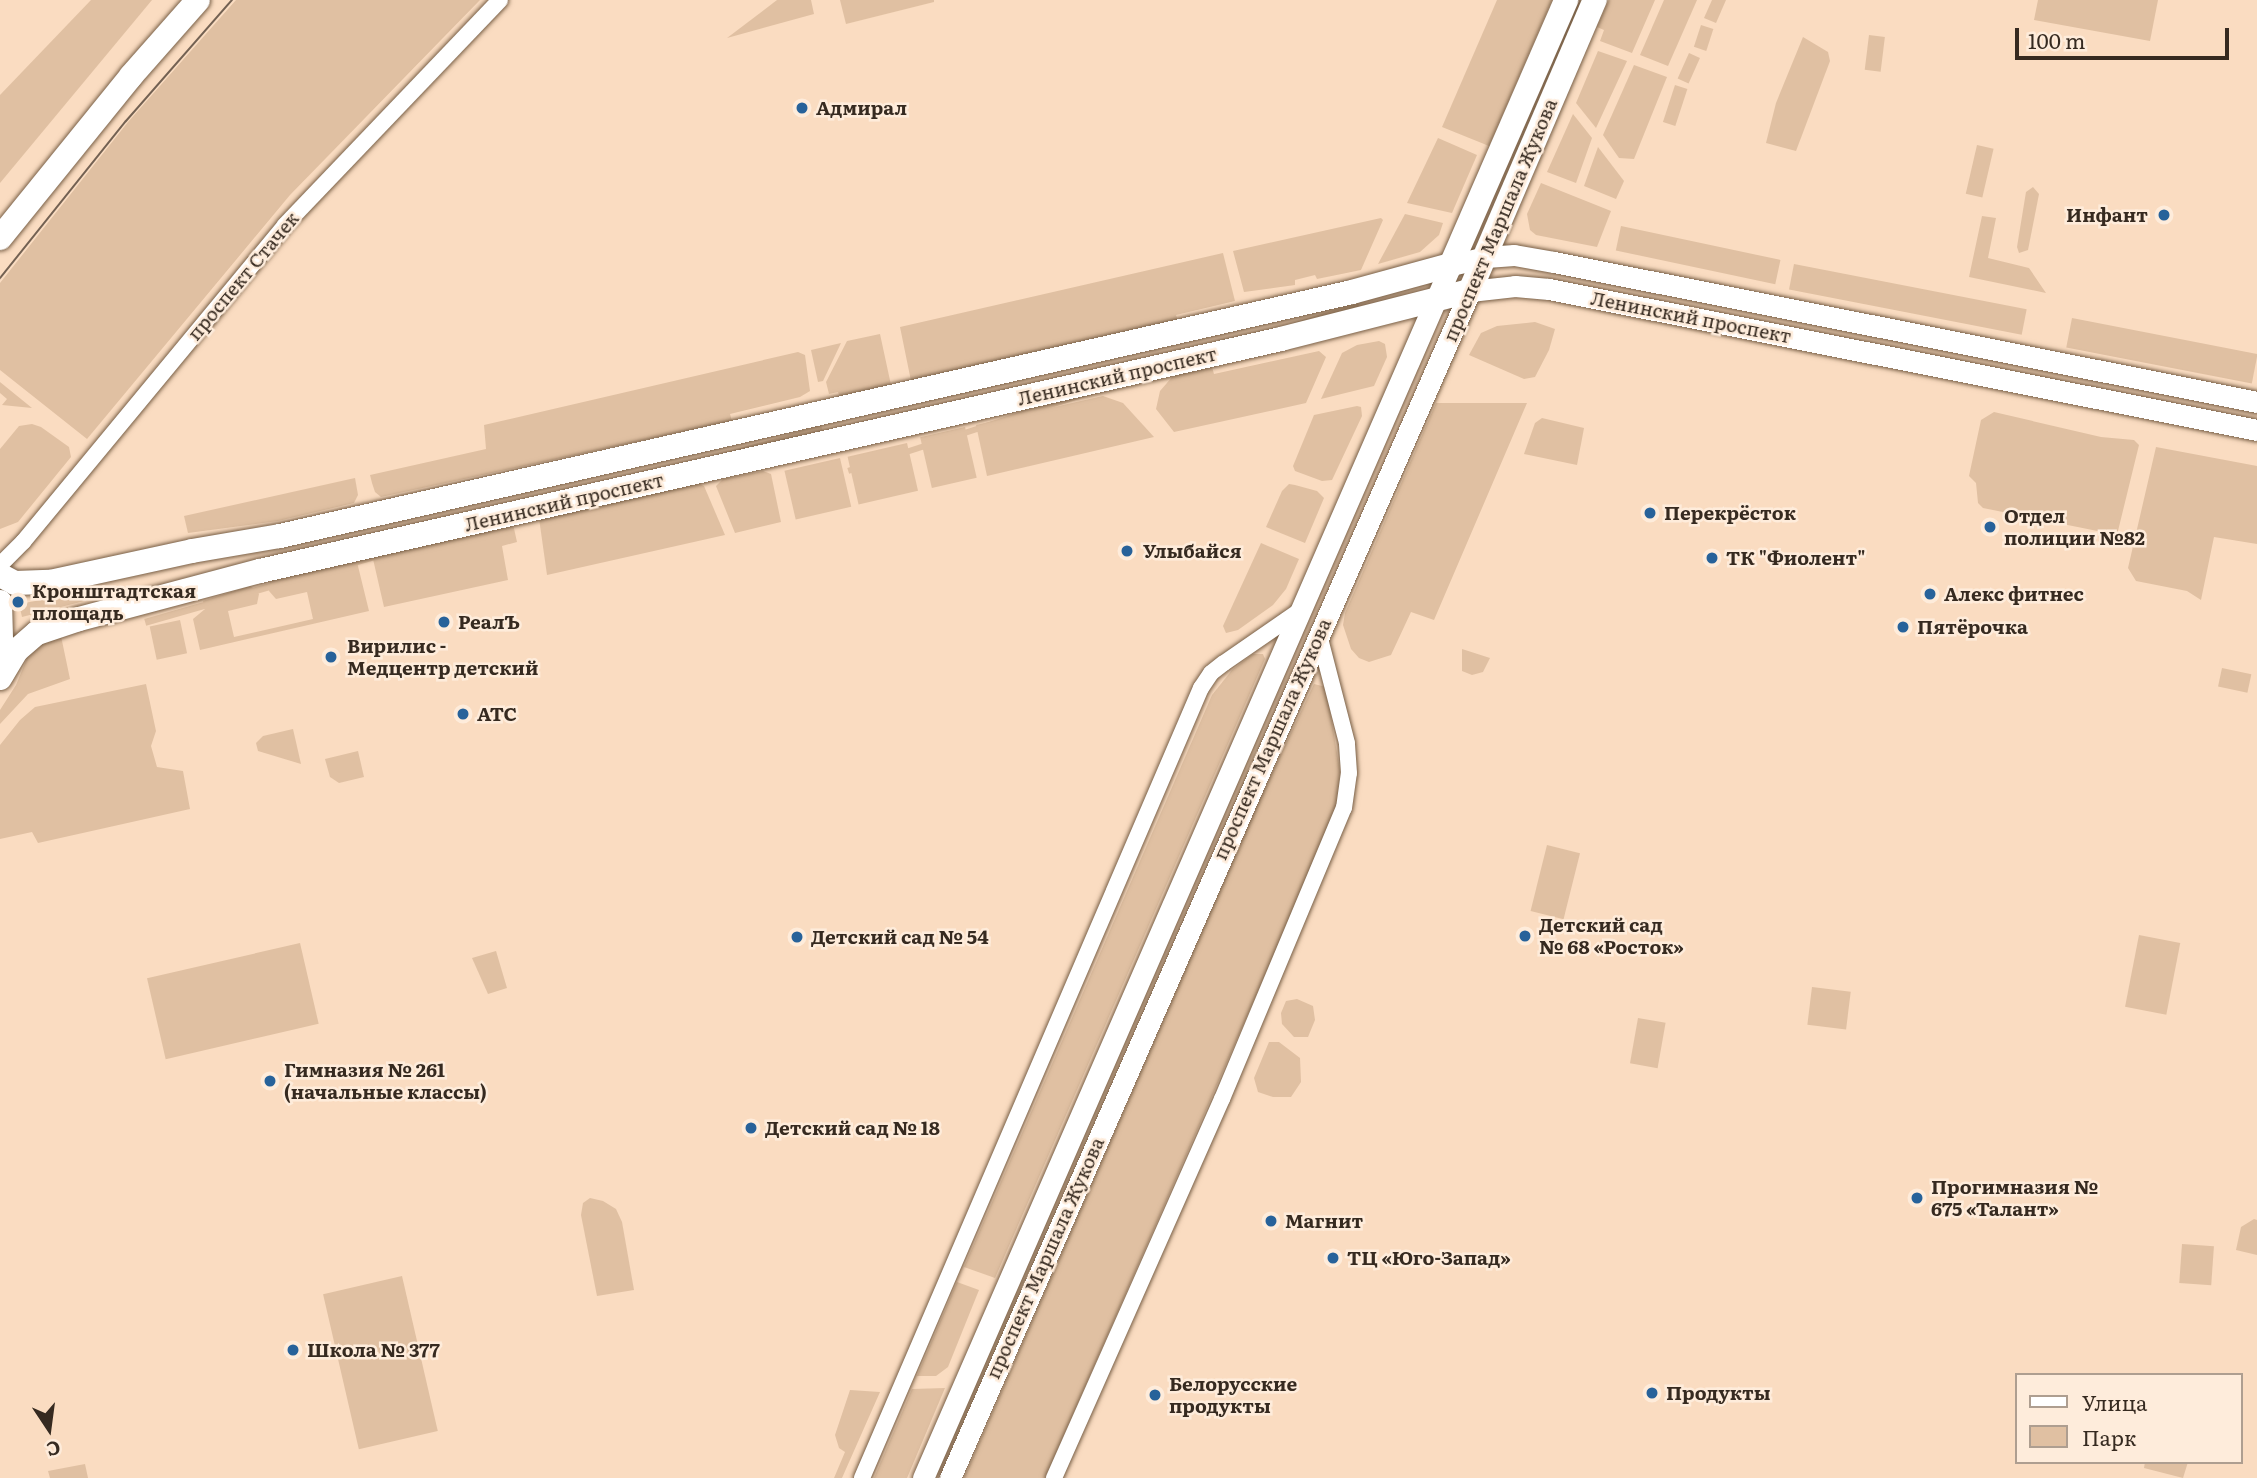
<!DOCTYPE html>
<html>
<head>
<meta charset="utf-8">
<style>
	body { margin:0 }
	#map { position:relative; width:2257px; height:1478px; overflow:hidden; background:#fadcc1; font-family:Literata,serif }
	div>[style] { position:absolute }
	.green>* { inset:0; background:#e0c0a2; transform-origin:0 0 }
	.roads { filter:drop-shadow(0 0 2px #775e45) drop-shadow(0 0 2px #775e45) }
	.minor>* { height:16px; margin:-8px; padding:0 8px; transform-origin:8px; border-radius:8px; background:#fff }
	.secondary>* { height:21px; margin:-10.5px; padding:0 10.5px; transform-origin:10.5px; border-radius:10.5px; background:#fff }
	.primary>* { height:24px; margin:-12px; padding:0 12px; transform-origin:12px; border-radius:12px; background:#fff }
	.tram>* { height:2px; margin:-1px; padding:0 1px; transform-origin:1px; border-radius:1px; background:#736152 }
	.dots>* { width:19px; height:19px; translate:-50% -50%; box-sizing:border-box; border:4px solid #feecdb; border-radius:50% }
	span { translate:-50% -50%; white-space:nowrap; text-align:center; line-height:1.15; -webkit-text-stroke:5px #feecdb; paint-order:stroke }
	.poi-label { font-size:19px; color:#362a20; font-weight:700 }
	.left { translate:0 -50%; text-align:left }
	.right { translate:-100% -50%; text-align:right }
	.street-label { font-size:19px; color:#362a20 }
	.legend { position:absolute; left:2015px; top:1373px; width:228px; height:91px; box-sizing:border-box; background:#feecdb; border:2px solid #ae9e90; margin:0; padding:9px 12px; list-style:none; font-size:21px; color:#362a20 }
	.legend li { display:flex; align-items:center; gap:14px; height:35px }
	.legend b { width:35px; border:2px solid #ae9e90 }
	.north { position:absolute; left:14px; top:1394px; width:70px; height:70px; -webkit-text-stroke:5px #feecdb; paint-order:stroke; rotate:167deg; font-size:19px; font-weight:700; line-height:28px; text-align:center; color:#362a20 }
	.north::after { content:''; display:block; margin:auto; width:24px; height:32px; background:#362a20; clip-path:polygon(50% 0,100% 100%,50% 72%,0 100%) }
	.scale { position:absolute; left:2015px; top:28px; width:214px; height:32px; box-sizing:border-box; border:4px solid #362a20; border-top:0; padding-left:9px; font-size:21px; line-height:24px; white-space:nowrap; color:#362a20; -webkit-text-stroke:5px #feecdb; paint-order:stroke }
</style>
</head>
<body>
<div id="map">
	<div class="green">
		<i style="clip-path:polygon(91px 0,152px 0,0 183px,0 95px)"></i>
		<i style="clip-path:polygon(236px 0,480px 0,290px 195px,87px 439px,0 370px,0 283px,128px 122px)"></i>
		<i style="clip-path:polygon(777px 0,811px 0,814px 14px,727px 38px)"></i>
		<i style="clip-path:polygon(840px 0,934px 0,934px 2px,846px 24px)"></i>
		<i style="clip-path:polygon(1497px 0,1552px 0,1489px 146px,1442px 127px)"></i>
		<i style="clip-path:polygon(1609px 0,1655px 0,1632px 53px,1600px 41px,1604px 30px,1597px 27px)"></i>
		<i style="clip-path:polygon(1664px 0,1697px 0,1668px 66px,1640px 55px)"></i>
		<i style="clip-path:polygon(1712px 0,1726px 0,1716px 23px,1704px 18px)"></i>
		<i style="clip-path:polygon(2038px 0,2158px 0,2150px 41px,2034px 20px)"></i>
		<i style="left:1701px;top:25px;width:13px;height:23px;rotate:18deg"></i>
		<i style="left:1869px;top:35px;width:16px;height:35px;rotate:7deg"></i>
		<i style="clip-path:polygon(1803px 37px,1828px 52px,1830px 61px,1796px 151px,1766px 143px,1776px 103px)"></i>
		<i style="clip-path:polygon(1598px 51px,1627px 61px,1596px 128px,1576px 103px)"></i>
		<i style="left:1689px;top:53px;width:12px;height:28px;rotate:24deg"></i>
		<i style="clip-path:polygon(1634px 65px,1667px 77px,1634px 159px,1619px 158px,1603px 135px)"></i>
		<i style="left:1675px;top:85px;width:13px;height:39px;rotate:18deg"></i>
		<i style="clip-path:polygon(1573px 114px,1592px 138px,1576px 183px,1547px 172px)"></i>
		<i style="clip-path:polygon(1438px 138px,1477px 155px,1452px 213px,1407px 203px)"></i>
		<i style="left:1977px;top:145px;width:17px;height:50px;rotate:13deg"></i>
		<i style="clip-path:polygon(1598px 147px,1624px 181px,1616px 199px,1584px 186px)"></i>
		<i style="clip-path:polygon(1541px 183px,1611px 211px,1597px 247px,1536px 235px,1530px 230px,1527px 214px)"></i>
		<i style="clip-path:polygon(2033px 187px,2039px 194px,2028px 250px,2019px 253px,2017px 247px,2026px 192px)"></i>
		<i style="clip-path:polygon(1405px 214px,1443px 223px,1439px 235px,1420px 252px,1378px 264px)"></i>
		<i style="clip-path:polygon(1982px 216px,1996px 218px,1988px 258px,2029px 268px,2046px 293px,1969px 277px)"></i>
		<i style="clip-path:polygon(1381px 218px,1383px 220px,1361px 270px,1317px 279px,1315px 275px,1295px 280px,1295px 285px,1244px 292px,1233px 251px)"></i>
		<i style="left:1621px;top:226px;width:163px;height:25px;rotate:12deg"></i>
		<i style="clip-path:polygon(1223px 253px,1235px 301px,1176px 315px,1178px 321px,911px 381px,900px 327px)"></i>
		<i style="left:1794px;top:264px;width:237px;height:26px;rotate:11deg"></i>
		<i style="left:1358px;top:302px;width:6px;height:537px;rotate:72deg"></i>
		<i style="left:2072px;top:318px;width:189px;height:30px;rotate:11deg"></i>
		<i style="clip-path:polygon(1535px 322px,1555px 329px,1549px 350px,1535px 377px,1524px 379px,1469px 355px,1481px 333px,1497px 326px)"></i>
		<i style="clip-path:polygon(880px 334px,891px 385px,840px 398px,838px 392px,829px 394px,826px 382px,847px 341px)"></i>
		<i style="clip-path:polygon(1379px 341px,1385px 344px,1387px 357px,1374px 386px,1321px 399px,1342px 353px,1357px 345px)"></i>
		<i style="clip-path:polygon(841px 343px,823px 381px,818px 382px,811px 350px)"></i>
		<i style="clip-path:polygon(1319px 351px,1326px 357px,1306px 403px,1174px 432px,1156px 409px,1160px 391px,1173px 376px,1212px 367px,1214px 374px)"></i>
		<i style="clip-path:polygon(798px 352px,805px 355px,810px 391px,800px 397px,730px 414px,732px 421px,381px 497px,375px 492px,372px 483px,370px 475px,486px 449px,484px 425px)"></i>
		<i style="clip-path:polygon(0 382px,32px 408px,2px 405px,7px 399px,0 393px)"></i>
		<i style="clip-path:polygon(1103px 396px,1123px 403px,1154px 437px,987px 476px,976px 425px)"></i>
		<i style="clip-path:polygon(1436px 403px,1527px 403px,1434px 620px,1411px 612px,1391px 655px,1369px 662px,1359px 658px,1351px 649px,1343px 625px,1345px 613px)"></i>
		<i style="clip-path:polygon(1357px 406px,1361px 407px,1362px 416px,1332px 480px,1322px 481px,1295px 471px,1293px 466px,1314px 415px)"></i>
		<i style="clip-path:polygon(1994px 412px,2101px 437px,2134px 440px,2139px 445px,2117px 535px,1983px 508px,1978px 503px,1976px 483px,1969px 476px,1981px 420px)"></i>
		<i style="clip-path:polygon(1542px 418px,1584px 428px,1577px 465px,1524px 454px,1535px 423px)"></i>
		<i style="clip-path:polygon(32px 424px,41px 427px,69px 447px,71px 457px,18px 522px,0 529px,0 449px,19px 426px)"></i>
		<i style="left:821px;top:425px;width:7px;height:704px;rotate:74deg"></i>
		<i style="left:965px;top:427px;width:52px;height:46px;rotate:77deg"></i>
		<i style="left:907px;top:443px;width:49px;height:61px;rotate:77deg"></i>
		<i style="clip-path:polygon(2156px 447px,2257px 466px,2257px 544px,2214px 537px,2201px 600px,2187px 591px,2136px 581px,2128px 568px)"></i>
		<i style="left:840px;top:458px;width:50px;height:57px;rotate:77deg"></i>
		<i style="clip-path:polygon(763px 471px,771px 474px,781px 522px,735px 533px,716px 486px,723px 479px)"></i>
		<i style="clip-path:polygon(355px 478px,358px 495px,354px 503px,278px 521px,188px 533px,184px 516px)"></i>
		<i style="clip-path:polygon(698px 483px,704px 486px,725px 535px,547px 575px,539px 518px)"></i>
		<i style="clip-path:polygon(1295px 485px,1317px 491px,1324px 498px,1305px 543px,1266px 527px,1282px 491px,1289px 484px)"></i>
		<i style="clip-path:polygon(513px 524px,517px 542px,502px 546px,508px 580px,384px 607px,373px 559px,377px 553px)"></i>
		<i style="clip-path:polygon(1261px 543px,1299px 559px,1286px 589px,1273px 605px,1238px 630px,1226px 633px,1223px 626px)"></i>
		<i style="clip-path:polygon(351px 560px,357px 562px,369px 611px,200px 650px,193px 619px,205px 609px,203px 601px,250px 586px,255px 589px,259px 594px,257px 604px,228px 611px,234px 637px,313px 619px,307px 592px,276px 599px,269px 591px,270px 581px)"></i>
		<i style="clip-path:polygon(117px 586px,119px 592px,22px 617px,19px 604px)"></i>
		<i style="left:180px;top:620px;width:34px;height:31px;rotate:78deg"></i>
		<i style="clip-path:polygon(61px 636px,70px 679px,28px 694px,0 724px,0 710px,16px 685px,28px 656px,37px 647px)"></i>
		<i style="clip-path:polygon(1462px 649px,1490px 658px,1483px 672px,1472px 675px,1462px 671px)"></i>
		<i style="clip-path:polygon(1253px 654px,1263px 654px,1265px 659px,995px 1278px,964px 1267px,1212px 695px,1232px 670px)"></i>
		<i style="left:2222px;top:668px;width:30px;height:19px;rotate:12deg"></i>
		<i style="clip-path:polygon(146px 684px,156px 731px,151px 746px,157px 767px,183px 771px,190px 809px,38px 843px,32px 832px,0 839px,0 745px,20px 720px,35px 707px)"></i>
		<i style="clip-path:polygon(1314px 684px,1326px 687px,1340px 771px,1338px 808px,1045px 1478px,964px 1478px,1258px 803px)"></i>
		<i style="clip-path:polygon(293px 729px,301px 764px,258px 751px,256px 743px,263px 736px)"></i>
		<i style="clip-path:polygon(358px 751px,364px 777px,339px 783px,330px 777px,325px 759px)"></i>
		<i style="left:1547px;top:845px;width:34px;height:68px;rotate:14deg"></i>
		<i style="left:2139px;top:935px;width:42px;height:73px;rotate:11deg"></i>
		<i style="left:300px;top:943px;width:83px;height:157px;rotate:77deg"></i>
		<i style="clip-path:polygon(496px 951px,507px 988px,488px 994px,472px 958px)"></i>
		<i style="left:1812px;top:987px;width:39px;height:38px;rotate:7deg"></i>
		<i style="clip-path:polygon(1297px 999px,1313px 1006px,1315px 1020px,1308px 1037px,1294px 1037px,1282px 1024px,1281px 1013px,1286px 1001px)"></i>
		<i style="left:1638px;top:1018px;width:28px;height:46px;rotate:10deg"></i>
		<i style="clip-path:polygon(1269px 1042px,1279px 1042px,1300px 1058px,1301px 1082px,1291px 1097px,1273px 1097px,1258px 1092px,1254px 1078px)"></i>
		<i style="clip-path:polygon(590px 1198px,603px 1201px,616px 1209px,622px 1222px,634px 1290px,597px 1296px,581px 1215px,583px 1203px)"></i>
		<i style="clip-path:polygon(2254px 1219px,2257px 1220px,2257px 1255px,2236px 1250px,2241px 1227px)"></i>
		<i style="left:2182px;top:1244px;width:32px;height:39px;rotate:4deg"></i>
		<i style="left:402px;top:1276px;width:159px;height:81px;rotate:77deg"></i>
		<i style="clip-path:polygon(957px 1282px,979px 1290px,948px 1367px,936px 1376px,917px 1376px)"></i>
		<i style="clip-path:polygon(945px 1388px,907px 1478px,874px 1478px,912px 1389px)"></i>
		<i style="clip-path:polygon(850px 1390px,880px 1392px,842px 1478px,834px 1478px,845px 1452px,839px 1448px,835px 1435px)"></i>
		<i style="clip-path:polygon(2145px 1462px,2188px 1462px,2183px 1478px,2144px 1468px)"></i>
		<i style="clip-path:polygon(85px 1464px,88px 1478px,50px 1478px,48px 1471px)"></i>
	</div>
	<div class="roads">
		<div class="minor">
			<i style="left:0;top:565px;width:33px;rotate:-45deg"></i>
			<i style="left:23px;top:542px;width:411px;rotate:-50.4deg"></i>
			<i style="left:285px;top:225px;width:311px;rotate:-46.3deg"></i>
			<i style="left:862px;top:1478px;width:860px;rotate:-66.78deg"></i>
			<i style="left:1201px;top:688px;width:18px;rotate:-56deg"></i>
			<i style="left:1211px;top:673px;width:16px;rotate:-38deg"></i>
			<i style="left:1224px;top:663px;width:90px;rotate:-34.6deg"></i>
			<i style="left:1054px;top:1478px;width:415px;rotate:-66.1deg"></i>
			<i style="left:1222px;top:1099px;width:316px;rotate:-67.3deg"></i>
			<i style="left:1344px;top:808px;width:35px;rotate:-82deg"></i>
			<i style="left:1349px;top:773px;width:30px;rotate:-94deg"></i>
			<i style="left:1347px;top:743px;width:112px;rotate:-104.5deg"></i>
		</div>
		<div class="secondary">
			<i style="left:923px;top:1478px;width:1323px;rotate:-66.48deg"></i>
			<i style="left:1451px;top:265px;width:36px;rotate:-13deg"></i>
			<i style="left:1486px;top:257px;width:28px;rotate:-4deg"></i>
			<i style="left:1514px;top:255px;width:41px;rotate:9.9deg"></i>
			<i style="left:1554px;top:262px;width:717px;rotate:11.26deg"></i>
			<i style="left:950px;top:1478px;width:1296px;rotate:-66.34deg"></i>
			<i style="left:1470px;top:291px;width:45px;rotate:-6.3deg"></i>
			<i style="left:1515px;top:286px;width:34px;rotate:5deg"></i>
			<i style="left:1549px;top:289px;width:722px;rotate:11.26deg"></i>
		</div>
		<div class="primary">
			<i style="left:0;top:238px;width:208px;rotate:-51deg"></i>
			<i style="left:131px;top:76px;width:101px;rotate:-48.6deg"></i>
			<i style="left:0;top:575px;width:17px;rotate:28deg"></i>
			<i style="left:15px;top:583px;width:35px;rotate:-2deg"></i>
			<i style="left:50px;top:582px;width:145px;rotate:-12.3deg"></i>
			<i style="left:192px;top:551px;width:89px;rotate:-9.7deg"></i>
			<i style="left:280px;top:536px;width:1099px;rotate:-12.82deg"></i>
			<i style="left:1352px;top:292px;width:103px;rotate:-15.3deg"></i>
			<i style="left:1451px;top:265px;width:289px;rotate:-66.5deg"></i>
			<i style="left:0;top:602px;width:72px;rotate:88.4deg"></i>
			<i style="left:0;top:678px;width:31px;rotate:-59deg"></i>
			<i style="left:16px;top:651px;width:28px;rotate:-41deg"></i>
			<i style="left:37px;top:633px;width:44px;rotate:-18.4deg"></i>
			<i style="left:79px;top:619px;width:187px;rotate:-14.9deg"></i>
			<i style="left:260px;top:571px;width:1047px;rotate:-12.8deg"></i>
			<i style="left:1281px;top:339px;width:195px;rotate:-14.3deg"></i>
			<i style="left:1470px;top:291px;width:317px;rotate:-66.8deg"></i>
		</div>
	</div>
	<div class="tram">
		<i style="left:0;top:278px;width:201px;rotate:-51.3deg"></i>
		<i style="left:126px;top:121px;width:161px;rotate:-48.8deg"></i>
	</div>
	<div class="dots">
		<i style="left:802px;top:108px;background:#27629a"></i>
		<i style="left:2164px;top:215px;background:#27629a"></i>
		<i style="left:1650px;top:513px;background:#27629a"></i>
		<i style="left:1990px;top:527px;background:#27629a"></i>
		<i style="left:1127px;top:551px;background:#27629a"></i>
		<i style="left:1712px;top:558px;background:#27629a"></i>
		<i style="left:1930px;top:594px;background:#27629a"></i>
		<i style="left:18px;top:602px;background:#27629a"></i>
		<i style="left:444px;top:622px;background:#27629a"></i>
		<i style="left:1903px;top:627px;background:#27629a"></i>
		<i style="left:331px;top:657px;background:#27629a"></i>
		<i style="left:463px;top:714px;background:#27629a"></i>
		<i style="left:1525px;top:936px;background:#27629a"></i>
		<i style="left:797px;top:937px;background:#27629a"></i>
		<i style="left:270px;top:1081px;background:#27629a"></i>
		<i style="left:751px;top:1128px;background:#27629a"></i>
		<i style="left:1917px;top:1198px;background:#27629a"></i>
		<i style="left:1271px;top:1221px;background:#27629a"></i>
		<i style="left:1333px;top:1258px;background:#27629a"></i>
		<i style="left:293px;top:1350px;background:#27629a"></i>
		<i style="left:1652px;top:1393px;background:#27629a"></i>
		<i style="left:1155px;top:1395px;background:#27629a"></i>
	</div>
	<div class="poi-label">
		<span class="left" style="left:816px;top:108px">Адмирал</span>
		<span class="right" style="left:2148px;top:215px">Инфант</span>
		<span class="left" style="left:1664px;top:513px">Перекрёсток</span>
		<span class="left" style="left:2004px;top:527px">Отдел<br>полиции №82</span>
		<span class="left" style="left:1143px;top:551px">Улыбайся</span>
		<span class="left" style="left:1726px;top:558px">ТК "Фиолент"</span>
		<span class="left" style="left:32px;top:602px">Кронштадтская<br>площадь</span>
		<span class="left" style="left:1944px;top:594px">Алекс фитнес</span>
		<span class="left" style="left:458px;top:622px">РеалЪ</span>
		<span class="left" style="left:1917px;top:627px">Пятёрочка</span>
		<span class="left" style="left:347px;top:657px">Вирилис -<br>Медцентр детский</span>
		<span class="left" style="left:477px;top:714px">АТС</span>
		<span class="left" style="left:1539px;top:936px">Детский сад<br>№ 68 «Росток»</span>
		<span class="left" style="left:811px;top:937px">Детский сад № 54</span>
		<span class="left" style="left:284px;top:1081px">Гимназия № 261<br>(начальные классы)</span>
		<span class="left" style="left:765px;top:1128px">Детский сад № 18</span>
		<span class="left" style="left:1931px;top:1198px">Прогимназия №<br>675 «Талант»</span>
		<span class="left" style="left:1285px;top:1221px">Магнит</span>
		<span class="left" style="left:1347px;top:1258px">ТЦ «Юго-Запад»</span>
		<span class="left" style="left:307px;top:1350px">Школа № 377</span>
		<span class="left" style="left:1169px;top:1395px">Белорусские<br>продукты</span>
		<span class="left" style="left:1666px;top:1393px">Продукты</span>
	</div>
	<div class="street-label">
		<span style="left:1500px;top:220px;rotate:-67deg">проспект Маршала Жукова</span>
		<span style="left:243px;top:276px;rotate:-50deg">проспект Стачек</span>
		<span style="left:1691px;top:317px;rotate:11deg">Ленинский проспект</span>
		<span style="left:1117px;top:376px;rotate:-13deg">Ленинский проспект</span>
		<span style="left:564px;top:502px;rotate:-13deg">Ленинский проспект</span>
		<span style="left:1272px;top:739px;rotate:-66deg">проспект Маршала Жукова</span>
		<span style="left:1045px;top:1258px;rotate:-66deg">проспект Маршала Жукова</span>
	</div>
	<ul class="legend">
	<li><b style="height:9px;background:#fff"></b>Улица</li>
	<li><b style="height:19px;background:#e0c0a2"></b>Парк</li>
	</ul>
	<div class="north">С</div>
	<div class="scale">100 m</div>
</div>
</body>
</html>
